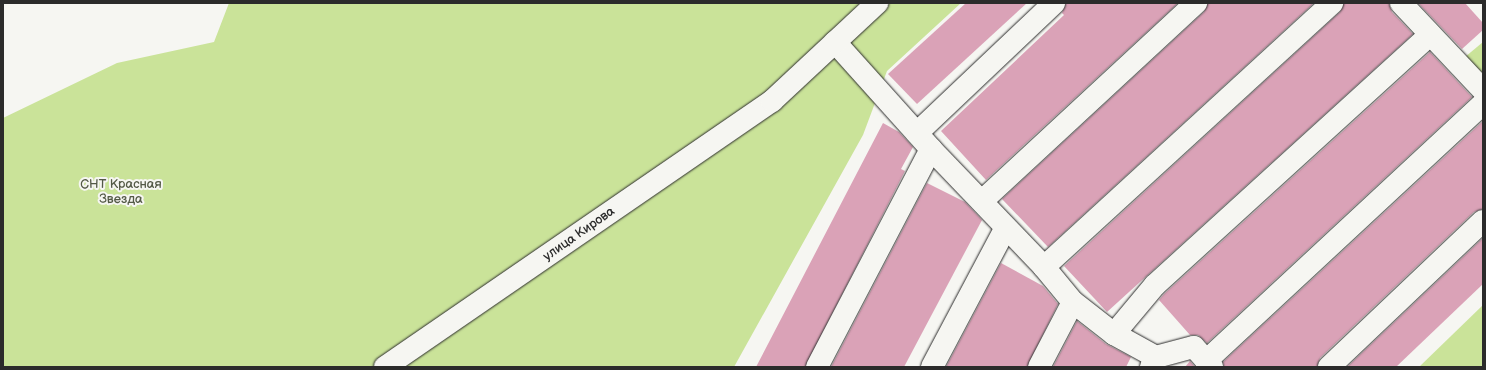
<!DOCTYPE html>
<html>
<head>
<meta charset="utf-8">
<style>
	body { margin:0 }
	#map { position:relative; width:1486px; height:370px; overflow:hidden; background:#f6f6f2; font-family:"Balsamiq Sans",sans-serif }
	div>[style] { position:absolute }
	.green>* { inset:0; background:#cae399 }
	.building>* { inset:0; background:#daa2b7 }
	.roads { filter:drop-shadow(0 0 1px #2b2b2b) drop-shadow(0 0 1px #2b2b2b) }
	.minor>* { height:22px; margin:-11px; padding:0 11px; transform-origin:11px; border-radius:11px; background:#f6f6f2 }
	span { translate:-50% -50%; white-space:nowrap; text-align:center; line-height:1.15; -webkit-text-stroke:4px #f6f6f2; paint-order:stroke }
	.park-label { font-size:13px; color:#535946 }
	.street-label { font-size:13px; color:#2b2b2b }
	.frame { position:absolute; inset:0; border:4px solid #2b2b2b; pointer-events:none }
</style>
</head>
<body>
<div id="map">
	<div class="green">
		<i style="clip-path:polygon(229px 3px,961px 3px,887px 71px,863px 135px,734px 367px,3px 367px,3px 118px,117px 63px,214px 42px)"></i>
		<i style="clip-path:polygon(1483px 42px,1483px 75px,1465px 57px)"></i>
		<i style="clip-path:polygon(1483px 305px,1483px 367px,1419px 367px)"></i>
	</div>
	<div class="building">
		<i style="clip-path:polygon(966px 3px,1027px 3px,917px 104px,888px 74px)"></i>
		<i style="clip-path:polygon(1066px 3px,1178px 3px,986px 180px,941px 131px,1064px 15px,1062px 13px)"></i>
		<i style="clip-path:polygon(1208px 3px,1314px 3px,1048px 247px,1002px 199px,1204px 12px)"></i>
		<i style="clip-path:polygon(1344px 3px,1389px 3px,1392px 12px,1413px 34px,1107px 312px,1064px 266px,1340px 12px)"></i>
		<i style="clip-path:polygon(1418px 3px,1465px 3px,1483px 23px,1483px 30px,1462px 49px)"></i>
		<i style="clip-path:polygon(1430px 52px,1472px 97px,1207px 343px,1198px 335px,1190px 335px,1159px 300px,1164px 294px)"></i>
		<i style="clip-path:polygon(1483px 121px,1483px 209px,1474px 212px,1320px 358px,1317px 367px,1224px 367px,1223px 362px)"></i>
		<i style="clip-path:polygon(883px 123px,899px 132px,913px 147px,901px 169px,905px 171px,805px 367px,756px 367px)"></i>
		<i style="clip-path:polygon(927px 183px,965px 202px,982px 220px,904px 367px,831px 367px)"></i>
		<i style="clip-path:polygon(1483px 238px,1483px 284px,1396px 367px,1347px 367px)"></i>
		<i style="clip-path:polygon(1001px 263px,1043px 286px,1058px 304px,1027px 367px,946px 367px)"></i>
		<i style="clip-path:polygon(1077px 321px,1106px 344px,1131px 357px,1126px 367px,1053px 367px)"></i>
		<i style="clip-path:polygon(1190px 361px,1195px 367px,1185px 367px)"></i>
	</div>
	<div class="roads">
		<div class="minor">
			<i style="left:1401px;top:3px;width:120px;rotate:46.7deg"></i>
			<i style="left:835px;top:42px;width:144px;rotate:48.1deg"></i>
			<i style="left:931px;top:149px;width:163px;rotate:46.2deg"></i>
			<i style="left:1044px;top:267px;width:45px;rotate:50.4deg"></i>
			<i style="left:1073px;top:302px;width:52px;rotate:38deg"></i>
			<i style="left:1114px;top:334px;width:48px;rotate:28.7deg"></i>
			<i style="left:1156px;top:357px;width:11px;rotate:117deg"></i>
			<i style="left:917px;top:133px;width:189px;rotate:-43.5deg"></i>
			<i style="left:982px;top:201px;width:292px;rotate:-42.8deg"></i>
			<i style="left:1044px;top:267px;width:391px;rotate:-42.5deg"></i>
			<i style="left:1114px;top:334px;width:64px;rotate:-50.1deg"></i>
			<i style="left:1155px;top:285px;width:372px;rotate:-42.3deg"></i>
			<i style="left:1156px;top:357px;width:39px;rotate:-15deg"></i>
			<i style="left:1194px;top:347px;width:27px;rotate:48deg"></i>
			<i style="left:1206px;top:361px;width:378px;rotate:-42.9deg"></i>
			<i style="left:385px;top:367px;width:470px;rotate:-34.5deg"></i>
			<i style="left:772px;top:101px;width:144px;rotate:-43deg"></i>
			<i style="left:817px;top:367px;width:246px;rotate:-62.4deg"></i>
			<i style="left:932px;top:367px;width:156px;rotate:-62.1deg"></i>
			<i style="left:1039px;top:367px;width:73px;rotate:-62.4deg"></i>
			<i style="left:1329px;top:367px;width:212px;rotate:-43.5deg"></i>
		</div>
	</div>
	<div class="park-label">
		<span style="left:121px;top:192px">СНТ Красная<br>Звезда</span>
	</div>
	<div class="street-label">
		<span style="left:579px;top:234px;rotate:-35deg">улица Кирова</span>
	</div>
	<div class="frame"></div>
</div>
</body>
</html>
